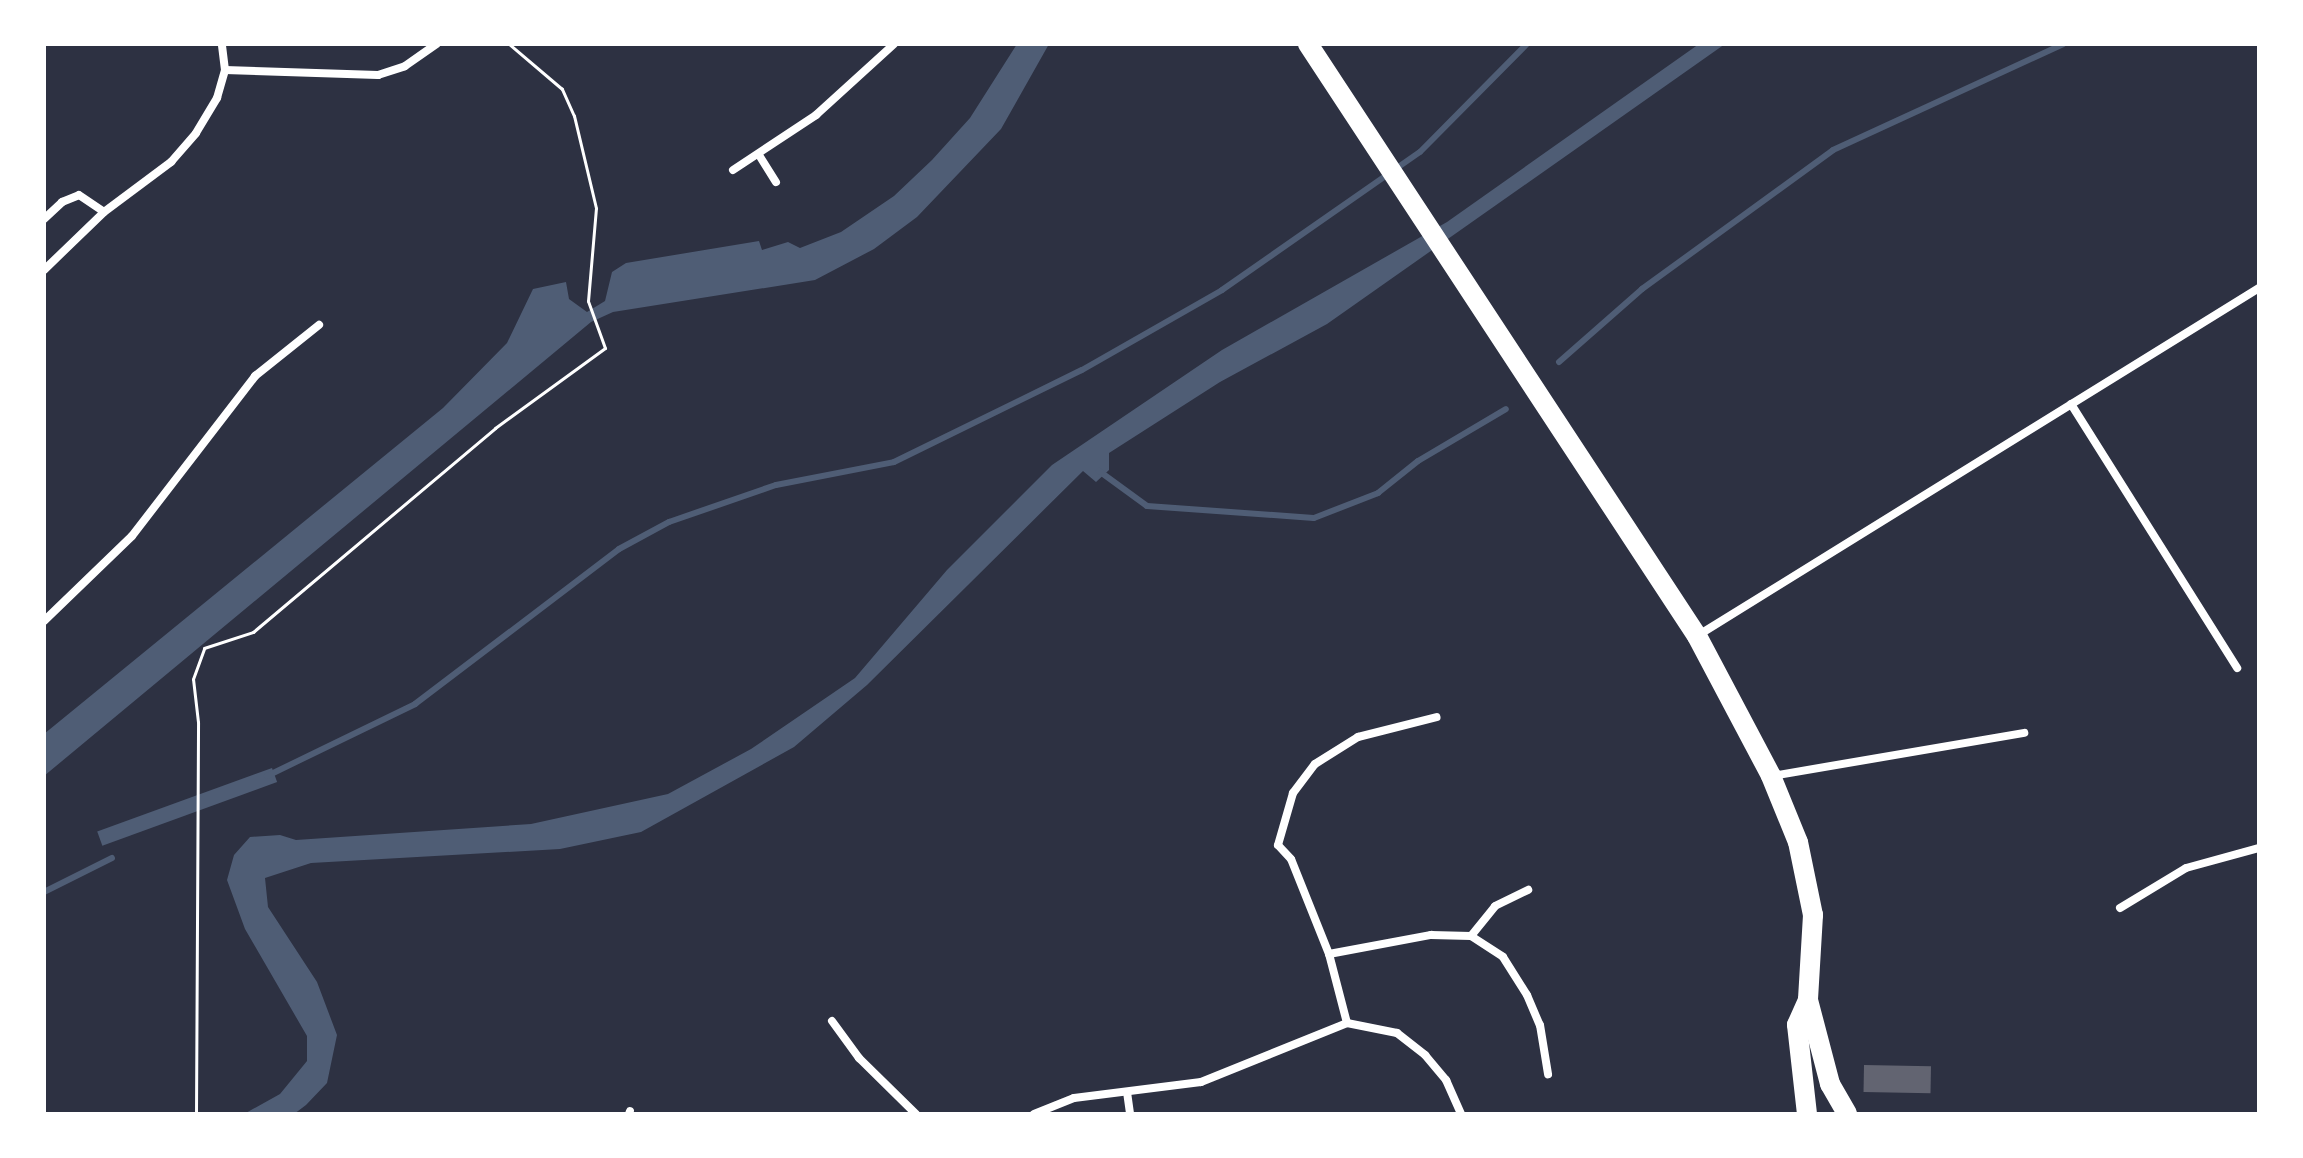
<!DOCTYPE html>
<html>
<head>
<meta charset="utf-8">
<style>
	body { margin:0 }
	#map { position:relative; width:2303px; height:1158px; overflow:hidden; background:#2d3142; font-family:"Roboto Serif",serif }
	div>[style] { position:absolute }
	.water>* { inset:0; background:#4f5d75; transform-origin:0 0 }
	.stream>* { height:6px; margin:-3px; padding:0 3px; transform-origin:3px; border-radius:3px; background:#4f5d75 }
	.building>* { inset:0; background:#626471; transform-origin:0 0 }
	.path>* { height:3px; margin:-1.5px; padding:0 1.5px; transform-origin:1.5px; border-radius:1.5px; background:#fff }
	.minor>* { height:8px; margin:-4px; padding:0 4px; transform-origin:4px; border-radius:4px; background:#fff }
	.trunk>* { height:20px; margin:-10px; padding:0 10px; transform-origin:10px; border-radius:10px; background:#fff }
	span { translate:-50% -50%; white-space:nowrap; text-align:center; line-height:1.15; -webkit-text-stroke:6px #fff; paint-order:stroke }
	.frame { position:absolute; inset:0; border:46px solid #fff; pointer-events:none }
</style>
</head>
<body>
<div id="map">
	<div class="water">
		<i style="clip-path:polygon(1017px 44px,1049px 44px,1001px 129px,917px 217px,874px 249px,815px 280px,613px 312px,591px 322px,44px 776px,44px 734px,443px 408px,507px 343px,533px 289px,566px 282px,569px 299px,587px 312px,605px 301px,612px 272px,626px 263px,759px 241px,762px 250px,788px 242px,800px 248px,841px 232px,894px 196px,932px 160px,970px 118px)"></i>
		<i style="clip-path:polygon(1699px 44px,1725px 44px,1327px 324px,1220px 382px,1109px 453px,1109px 470px,1096px 482px,1083px 471px,867px 685px,794px 747px,641px 832px,560px 849px,311px 863px,265px 878px,268px 907px,317px 982px,337px 1035px,327px 1083px,306px 1105px,294px 1114px,244px 1114px,280px 1094px,307px 1061px,307px 1036px,245px 929px,227px 880px,234px 855px,250px 837px,280px 835px,296px 840px,531px 824px,668px 794px,751px 749px,855px 678px,947px 570px,1052px 465px,1222px 350px,1447px 222px)"></i>
		<i style="left:272px;top:768px;width:15px;height:186px;rotate:70deg"></i>
	</div>
	<div class="stream">
		<i style="left:1559px;top:362px;width:111px;rotate:-41.3deg"></i>
		<i style="left:1642px;top:289px;width:236px;rotate:-36deg"></i>
		<i style="left:1833px;top:150px;width:253px;rotate:-24.7deg"></i>
		<i style="left:1099px;top:471px;width:59px;rotate:36.1deg"></i>
		<i style="left:1147px;top:506px;width:167px;rotate:4.1deg"></i>
		<i style="left:1314px;top:518px;width:69px;rotate:-21.3deg"></i>
		<i style="left:1378px;top:493px;width:51px;rotate:-38.7deg"></i>
		<i style="left:1418px;top:461px;width:102px;rotate:-30.6deg"></i>
		<i style="left:267px;top:776px;width:165px;rotate:-25.9deg"></i>
		<i style="left:415px;top:704px;width:256px;rotate:-37.2deg"></i>
		<i style="left:619px;top:549px;width:57px;rotate:-28.4deg"></i>
		<i style="left:669px;top:522px;width:113px;rotate:-19.1deg"></i>
		<i style="left:776px;top:485px;width:120px;rotate:-11deg"></i>
		<i style="left:894px;top:462px;width:209px;rotate:-26.1deg"></i>
		<i style="left:1082px;top:370px;width:161px;rotate:-29.7deg"></i>
		<i style="left:1222px;top:290px;width:241px;rotate:-34.9deg"></i>
		<i style="left:1420px;top:152px;width:152px;rotate:-45.3deg"></i>
		<i style="left:44px;top:892px;width:76px;rotate:-26.6deg"></i>
	</div>
	<div class="building">
		<i style="left:1864px;top:1065px;width:67px;height:27px;rotate:1deg"></i>
	</div>
	<div class="path">
		<i style="left:196px;top:1114px;width:392px;rotate:-89.7deg"></i>
		<i style="left:198px;top:722px;width:43px;rotate:-96.6deg"></i>
		<i style="left:193px;top:679px;width:33px;rotate:-70deg"></i>
		<i style="left:204px;top:648px;width:52px;rotate:-18.1deg"></i>
		<i style="left:253px;top:632px;width:317px;rotate:-40.1deg"></i>
		<i style="left:495px;top:428px;width:136px;rotate:-36deg"></i>
		<i style="left:605px;top:348px;width:50px;rotate:-109.9deg"></i>
		<i style="left:588px;top:301px;width:93px;rotate:-85.1deg"></i>
		<i style="left:596px;top:208px;width:95px;rotate:-103.4deg"></i>
		<i style="left:574px;top:116px;width:30px;rotate:-114deg"></i>
		<i style="left:562px;top:89px;width:70px;rotate:-139.7deg"></i>
	</div>
	<div class="minor">
		<i style="left:225px;top:70px;width:153px;rotate:1.9deg"></i>
		<i style="left:378px;top:75px;width:28px;rotate:-18deg"></i>
		<i style="left:405px;top:66px;width:39px;rotate:-35deg"></i>
		<i style="left:759px;top:155px;width:32px;rotate:58deg"></i>
		<i style="left:733px;top:170px;width:100px;rotate:-33.5deg"></i>
		<i style="left:816px;top:115px;width:105px;rotate:-42.3deg"></i>
		<i style="left:44px;top:219px;width:25px;rotate:-43deg"></i>
		<i style="left:62px;top:202px;width:18px;rotate:-22deg"></i>
		<i style="left:79px;top:195px;width:30px;rotate:34deg"></i>
		<i style="left:44px;top:270px;width:83px;rotate:-44deg"></i>
		<i style="left:104px;top:212px;width:84px;rotate:-36.7deg"></i>
		<i style="left:171px;top:162px;width:38px;rotate:-49deg"></i>
		<i style="left:196px;top:133px;width:41px;rotate:-59deg"></i>
		<i style="left:217px;top:98px;width:29px;rotate:-74deg"></i>
		<i style="left:225px;top:70px;width:26px;rotate:-97deg"></i>
		<i style="left:2071px;top:404px;width:312px;rotate:57.8deg"></i>
		<i style="left:44px;top:621px;width:122px;rotate:-44deg"></i>
		<i style="left:132px;top:536px;width:202px;rotate:-52.4deg"></i>
		<i style="left:255px;top:376px;width:82px;rotate:-38.6deg"></i>
		<i style="left:1697px;top:636px;width:661px;rotate:-31.77deg"></i>
		<i style="left:1772px;top:776px;width:256px;rotate:-9.7deg"></i>
		<i style="left:2120px;top:908px;width:77px;rotate:-31.2deg"></i>
		<i style="left:2186px;top:868px;width:76px;rotate:-15.3deg"></i>
		<i style="left:1471px;top:936px;width:38px;rotate:33deg"></i>
		<i style="left:1503px;top:957px;width:45px;rotate:57.7deg"></i>
		<i style="left:1527px;top:995px;width:33px;rotate:67deg"></i>
		<i style="left:1540px;top:1025px;width:50px;rotate:80.7deg"></i>
		<i style="left:1471px;top:936px;width:38px;rotate:-51deg"></i>
		<i style="left:1495px;top:906px;width:37px;rotate:-26deg"></i>
		<i style="left:1329px;top:954px;width:104px;rotate:-10.6deg"></i>
		<i style="left:1431px;top:935px;width:40px;rotate:1.4deg"></i>
		<i style="left:832px;top:1021px;width:46px;rotate:53.9deg"></i>
		<i style="left:859px;top:1058px;width:80px;rotate:44.5deg"></i>
		<i style="left:1347px;top:1023px;width:71px;rotate:-104.6deg"></i>
		<i style="left:1329px;top:954px;width:102px;rotate:-111.8deg"></i>
		<i style="left:1291px;top:859px;width:19px;rotate:-133deg"></i>
		<i style="left:1278px;top:845px;width:54px;rotate:-73.9deg"></i>
		<i style="left:1293px;top:793px;width:36px;rotate:-53deg"></i>
		<i style="left:1315px;top:764px;width:51px;rotate:-32.1deg"></i>
		<i style="left:1358px;top:737px;width:81px;rotate:-14.2deg"></i>
		<i style="left:1127px;top:1092px;width:22px;rotate:82deg"></i>
		<i style="left:629px;top:1114px;width:3px;rotate:-72deg"></i>
		<i style="left:1034px;top:1114px;width:43px;rotate:-21.8deg"></i>
		<i style="left:1074px;top:1098px;width:128px;rotate:-7.2deg"></i>
		<i style="left:1201px;top:1082px;width:157px;rotate:-22deg"></i>
		<i style="left:1347px;top:1023px;width:51px;rotate:11.3deg"></i>
		<i style="left:1397px;top:1033px;width:36px;rotate:38deg"></i>
		<i style="left:1425px;top:1055px;width:33px;rotate:50deg"></i>
		<i style="left:1446px;top:1080px;width:37px;rotate:66deg"></i>
	</div>
	<div class="trunk">
		<i style="left:1308px;top:44px;width:708px;rotate:56.69deg"></i>
		<i style="left:1697px;top:636px;width:158px;rotate:62.1deg"></i>
		<i style="left:1771px;top:776px;width:71px;rotate:67.8deg"></i>
		<i style="left:1798px;top:842px;width:75px;rotate:78.4deg"></i>
		<i style="left:1813px;top:915px;width:85px;rotate:93.4deg"></i>
		<i style="left:1808px;top:1000px;width:27px;rotate:114deg"></i>
		<i style="left:1797px;top:1025px;width:90px;rotate:83.6deg"></i>
		<i style="left:1808px;top:1000px;width:87px;rotate:75.3deg"></i>
		<i style="left:1830px;top:1084px;width:34px;rotate:60deg"></i>
	</div>
	<div class="frame"></div>
</div>
</body>
</html>
